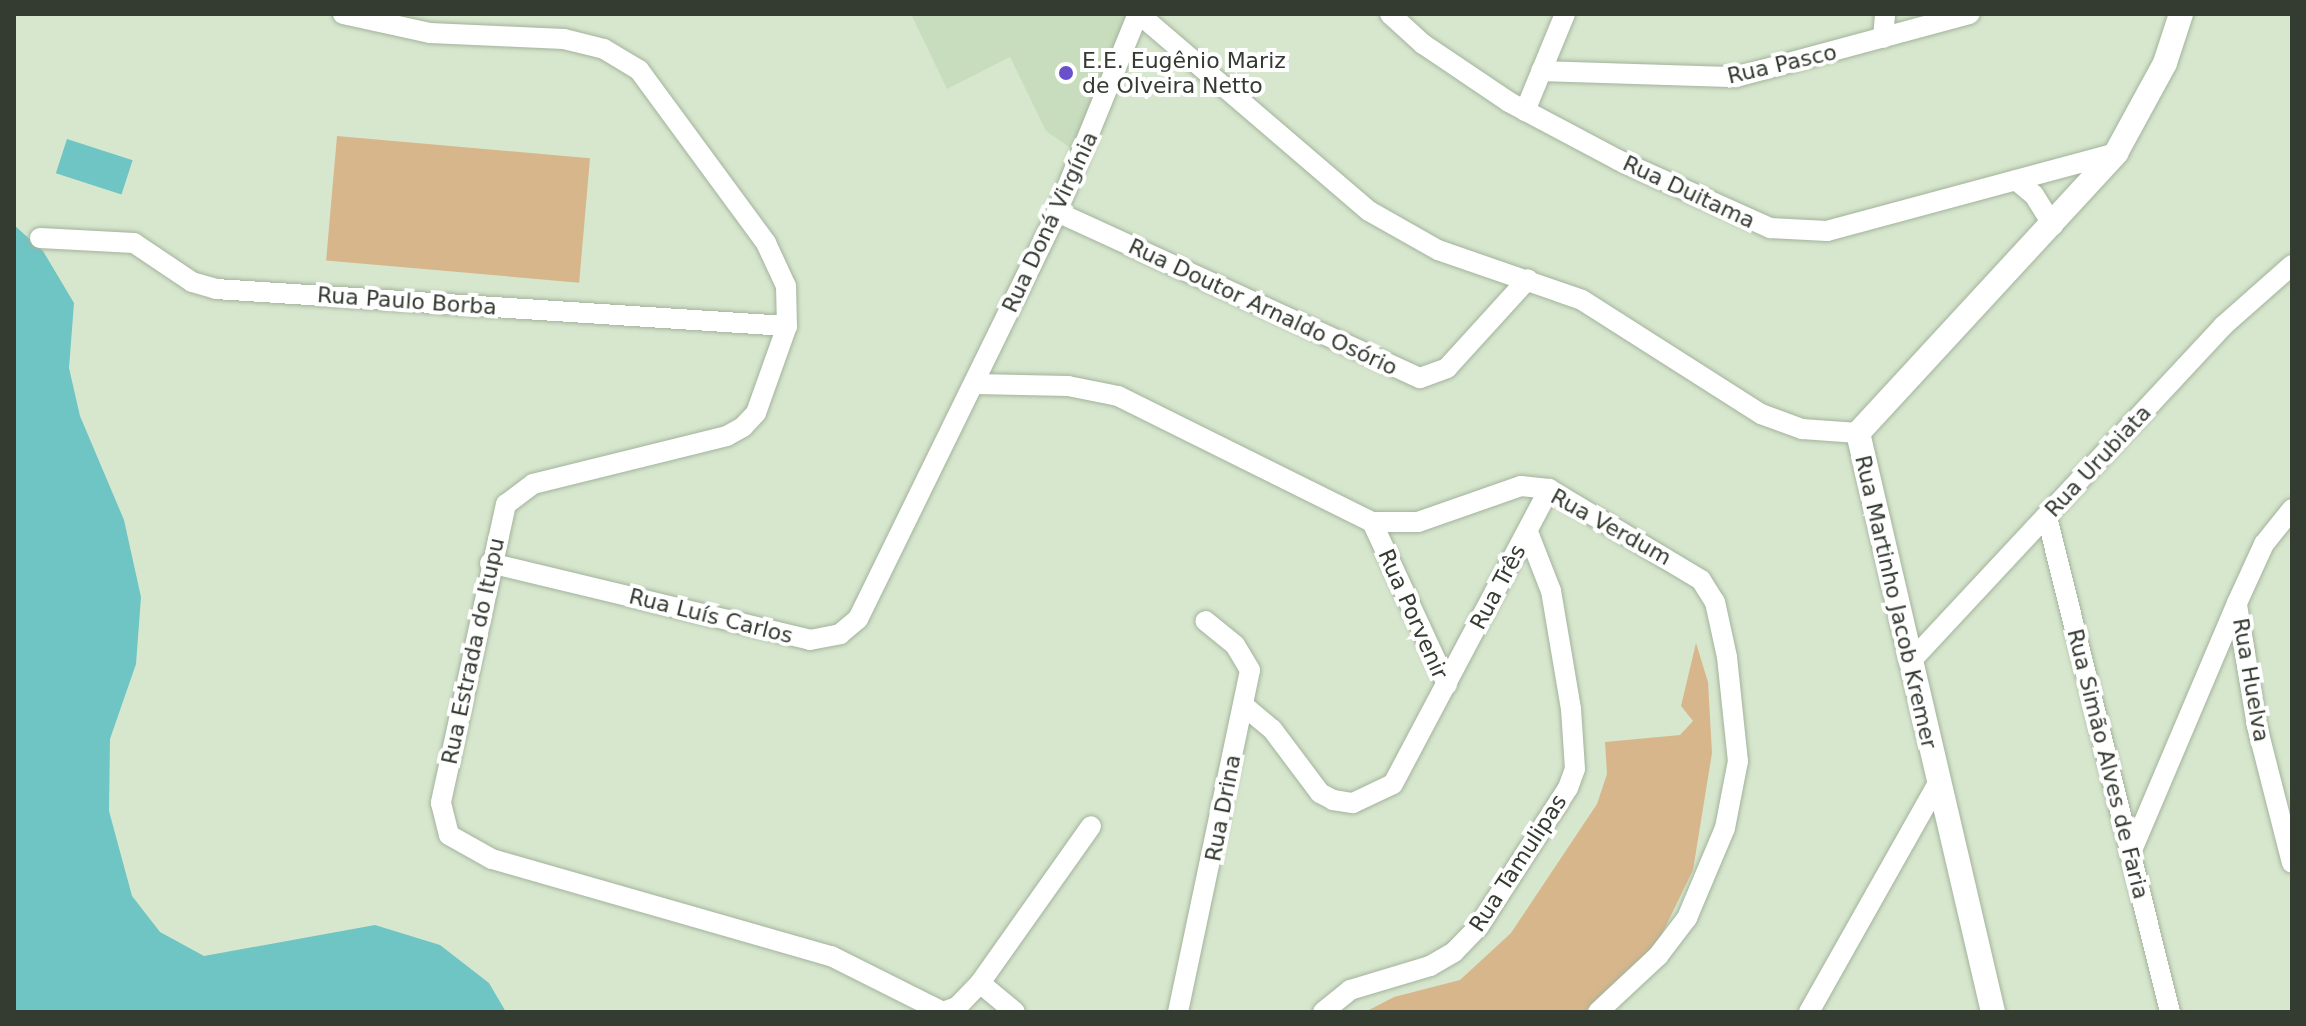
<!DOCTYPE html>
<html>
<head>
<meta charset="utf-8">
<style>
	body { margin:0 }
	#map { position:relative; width:2306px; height:1026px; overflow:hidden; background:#d7e7ce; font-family:"DejaVu Sans",sans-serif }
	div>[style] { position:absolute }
	.built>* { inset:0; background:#c8ddbe }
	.green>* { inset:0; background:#d7b68c; transform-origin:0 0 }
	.water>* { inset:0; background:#6fc4c4; transform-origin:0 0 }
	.roads { filter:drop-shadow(0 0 2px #a3b39c) drop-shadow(0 0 2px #a3b39c) }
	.minor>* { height:20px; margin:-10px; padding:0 10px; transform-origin:10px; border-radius:10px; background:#fff }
	.tertiary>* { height:24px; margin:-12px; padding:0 12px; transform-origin:12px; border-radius:12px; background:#fff }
	.dots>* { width:22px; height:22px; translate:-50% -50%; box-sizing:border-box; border:4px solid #fff; border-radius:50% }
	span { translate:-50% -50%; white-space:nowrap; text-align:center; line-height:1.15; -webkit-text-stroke:8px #fff; paint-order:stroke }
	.poi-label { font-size:22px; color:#343b31 }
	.left { translate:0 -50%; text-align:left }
	.street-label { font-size:22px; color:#343b31 }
	.frame { position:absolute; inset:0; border:16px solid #343b31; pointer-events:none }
</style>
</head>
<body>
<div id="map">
	<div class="built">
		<i style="clip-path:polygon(911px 14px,1133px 14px,1079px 154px,1046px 131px,1010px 57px,947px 89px)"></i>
	</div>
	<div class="green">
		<i style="left:337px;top:136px;width:254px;height:125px;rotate:5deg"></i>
		<i style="clip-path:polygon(1696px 643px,1708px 682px,1712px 753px,1693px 870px,1661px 936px,1632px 974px,1584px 1012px,1365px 1012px,1394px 997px,1460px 980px,1511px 933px,1597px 804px,1607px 774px,1605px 742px,1680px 735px,1693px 721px,1681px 706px)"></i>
	</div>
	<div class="water">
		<i style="left:67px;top:139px;width:69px;height:36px;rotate:18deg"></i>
		<i style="clip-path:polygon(14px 225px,43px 251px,74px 303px,69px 368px,80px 416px,124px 520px,141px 597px,136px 664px,110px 739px,109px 811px,132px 896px,160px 932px,204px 956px,375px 925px,440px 945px,489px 983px,506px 1012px,14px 1012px)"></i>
	</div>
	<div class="roads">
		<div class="minor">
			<i style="left:343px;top:14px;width:89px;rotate:12.3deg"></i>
			<i style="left:430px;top:33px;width:134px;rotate:2.6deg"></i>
			<i style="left:564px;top:39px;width:41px;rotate:14deg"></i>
			<i style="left:604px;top:49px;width:41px;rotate:31deg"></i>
			<i style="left:639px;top:70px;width:215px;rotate:53.7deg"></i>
			<i style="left:766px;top:243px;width:47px;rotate:65.1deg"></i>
			<i style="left:786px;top:286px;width:40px;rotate:88.6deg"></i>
			<i style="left:787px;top:326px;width:92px;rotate:109.6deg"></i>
			<i style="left:756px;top:413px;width:19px;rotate:133deg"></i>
			<i style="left:743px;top:427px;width:18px;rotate:151deg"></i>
			<i style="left:727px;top:436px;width:200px;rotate:166.1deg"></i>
			<i style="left:533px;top:484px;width:34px;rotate:143deg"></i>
			<i style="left:506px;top:504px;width:306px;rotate:102.3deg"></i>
			<i style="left:441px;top:803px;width:33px;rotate:76deg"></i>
			<i style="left:449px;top:835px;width:49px;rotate:29.2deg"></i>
			<i style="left:492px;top:859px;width:353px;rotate:16deg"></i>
			<i style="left:831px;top:956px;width:125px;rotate:26.6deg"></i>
			<i style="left:943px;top:1012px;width:15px;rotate:-20deg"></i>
			<i style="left:957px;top:1007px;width:33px;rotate:-46deg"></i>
			<i style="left:980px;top:983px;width:192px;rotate:-54.7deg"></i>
			<i style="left:1139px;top:14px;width:303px;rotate:40.6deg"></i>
			<i style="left:1369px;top:211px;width:79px;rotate:29.5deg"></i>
			<i style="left:1438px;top:250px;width:152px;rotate:19.1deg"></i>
			<i style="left:1582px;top:300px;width:212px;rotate:32.5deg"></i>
			<i style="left:1761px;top:414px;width:44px;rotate:20.1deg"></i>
			<i style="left:1802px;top:429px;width:56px;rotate:4.1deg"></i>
			<i style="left:1390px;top:14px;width:45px;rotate:42.3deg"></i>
			<i style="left:1423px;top:44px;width:104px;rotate:34deg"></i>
			<i style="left:1509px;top:102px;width:123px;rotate:28deg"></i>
			<i style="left:1618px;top:160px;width:167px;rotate:24.1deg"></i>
			<i style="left:1770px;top:228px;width:57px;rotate:3deg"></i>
			<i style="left:1827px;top:231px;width:299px;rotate:-15.1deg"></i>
			<i style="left:1883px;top:38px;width:24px;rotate:-85deg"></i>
			<i style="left:1541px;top:71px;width:195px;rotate:1.8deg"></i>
			<i style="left:1736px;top:77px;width:242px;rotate:-15.1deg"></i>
			<i style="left:1525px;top:111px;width:105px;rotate:-67.6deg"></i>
			<i style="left:2016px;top:180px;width:23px;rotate:40deg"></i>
			<i style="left:2034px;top:195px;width:36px;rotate:58deg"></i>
			<i style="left:1057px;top:212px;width:399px;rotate:24.6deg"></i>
			<i style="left:1420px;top:378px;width:29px;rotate:-20deg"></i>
			<i style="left:1447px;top:368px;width:120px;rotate:-47.7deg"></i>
			<i style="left:40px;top:238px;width:94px;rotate:3deg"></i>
			<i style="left:134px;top:243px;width:70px;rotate:33.9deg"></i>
			<i style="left:192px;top:282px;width:25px;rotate:16deg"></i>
			<i style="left:216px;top:289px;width:572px;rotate:3.71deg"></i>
			<i style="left:975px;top:384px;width:93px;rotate:1.2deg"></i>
			<i style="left:1068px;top:386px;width:51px;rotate:11.3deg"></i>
			<i style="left:1118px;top:396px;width:284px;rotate:26.4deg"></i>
			<i style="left:1372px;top:522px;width:46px"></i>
			<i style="left:1418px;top:522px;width:109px;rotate:-19.3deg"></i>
			<i style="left:1521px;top:486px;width:28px;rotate:6deg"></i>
			<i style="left:1549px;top:489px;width:177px;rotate:30.9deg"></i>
			<i style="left:1701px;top:580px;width:26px;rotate:58deg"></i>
			<i style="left:1715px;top:602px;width:56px;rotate:77.7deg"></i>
			<i style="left:1727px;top:657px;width:105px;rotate:84deg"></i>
			<i style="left:1738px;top:761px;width:68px;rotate:101deg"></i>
			<i style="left:1725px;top:828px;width:98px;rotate:112.9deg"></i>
			<i style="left:1687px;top:918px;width:48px;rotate:127.3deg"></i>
			<i style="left:1658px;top:956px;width:82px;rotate:137deg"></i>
			<i style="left:2047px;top:517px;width:510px;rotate:76.05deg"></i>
			<i style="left:1372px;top:522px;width:179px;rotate:65.2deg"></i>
			<i style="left:490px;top:563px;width:329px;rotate:13.5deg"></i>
			<i style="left:810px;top:640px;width:31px;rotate:-11deg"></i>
			<i style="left:840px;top:634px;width:23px;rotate:-40deg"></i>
			<i style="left:858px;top:619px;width:453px;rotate:-63.9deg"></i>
			<i style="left:1057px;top:212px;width:214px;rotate:-67.8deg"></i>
			<i style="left:2237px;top:605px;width:123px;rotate:80.6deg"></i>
			<i style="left:2257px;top:726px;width:141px;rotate:75.7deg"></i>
			<i style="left:1909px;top:663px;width:461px;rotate:-47deg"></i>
			<i style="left:2223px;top:326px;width:92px;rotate:-41.5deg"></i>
			<i style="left:1243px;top:705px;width:38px;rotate:40deg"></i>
			<i style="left:1272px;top:729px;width:80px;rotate:53.1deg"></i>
			<i style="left:1320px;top:793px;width:15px;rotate:28deg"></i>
			<i style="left:1333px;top:800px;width:20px;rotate:9deg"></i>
			<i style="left:1353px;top:803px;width:44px;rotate:-25.4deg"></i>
			<i style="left:1393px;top:784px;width:334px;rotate:-62.1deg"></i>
			<i style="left:2130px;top:855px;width:274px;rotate:-67deg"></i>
			<i style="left:2237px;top:603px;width:65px;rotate:-65.4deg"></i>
			<i style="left:2264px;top:544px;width:45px;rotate:-51.3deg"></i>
			<i style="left:980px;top:983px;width:45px;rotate:39.6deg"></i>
			<i style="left:1178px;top:1012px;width:349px;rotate:-78.1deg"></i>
			<i style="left:1250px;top:670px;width:29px;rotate:-121deg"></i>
			<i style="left:1235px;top:645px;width:38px;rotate:-141deg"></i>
			<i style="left:1323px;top:1012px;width:35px;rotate:-39deg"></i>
			<i style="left:1350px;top:990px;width:84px;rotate:-16.7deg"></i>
			<i style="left:1430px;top:966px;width:28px;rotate:-30deg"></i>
			<i style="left:1454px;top:952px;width:36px;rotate:-46deg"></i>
			<i style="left:1479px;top:926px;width:164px;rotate:-57.2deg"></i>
			<i style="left:1568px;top:788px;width:20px;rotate:-70deg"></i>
			<i style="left:1575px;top:769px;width:60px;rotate:-93.8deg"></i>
			<i style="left:1571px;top:709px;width:120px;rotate:-99.6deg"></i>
			<i style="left:1551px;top:591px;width:63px;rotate:-111.3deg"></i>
			<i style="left:1809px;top:1012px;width:263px;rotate:-60.6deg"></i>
		</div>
		<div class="tertiary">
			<i style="left:1993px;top:1012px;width:595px;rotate:-103.12deg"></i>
			<i style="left:1858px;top:433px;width:381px;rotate:-47.3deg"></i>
			<i style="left:2116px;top:153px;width:102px;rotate:-61.4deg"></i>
			<i style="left:2165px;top:63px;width:52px;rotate:-71.9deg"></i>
		</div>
	</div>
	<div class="dots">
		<i style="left:1066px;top:73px;background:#6951cb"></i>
	</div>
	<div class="poi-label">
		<span class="left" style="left:1082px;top:73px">E.E. Eugênio Mariz<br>de Olveira Netto</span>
	</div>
	<div class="street-label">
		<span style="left:1782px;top:64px;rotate:-13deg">Rua Pasco</span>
		<span style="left:1689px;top:192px;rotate:25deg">Rua Duitama</span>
		<span style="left:1050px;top:222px;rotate:-65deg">Rua Doná Virgínia</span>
		<span style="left:407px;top:301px;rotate:4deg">Rua Paulo Borba</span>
		<span style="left:1263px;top:307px;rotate:25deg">Rua Doutor Arnaldo Osório</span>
		<span style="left:2098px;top:461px;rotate:-47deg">Rua Urubiata</span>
		<span style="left:1611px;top:527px;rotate:29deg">Rua Verdum</span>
		<span style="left:1498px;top:587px;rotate:-62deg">Rua Três</span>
		<span style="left:1896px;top:602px;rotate:77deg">Rua Martinho Jacob Kremer</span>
		<span style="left:1413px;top:614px;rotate:66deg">Rua Porvenir</span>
		<span style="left:711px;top:616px;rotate:14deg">Rua Luís Carlos</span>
		<span style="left:473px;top:651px;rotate:-78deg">Rua Estrada do Itupu</span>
		<span style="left:2251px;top:680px;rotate:80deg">Rua Huelva</span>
		<span style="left:2108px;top:764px;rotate:76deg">Rua Simão Alves de Faria</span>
		<span style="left:1223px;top:808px;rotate:-79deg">Rua Drina</span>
		<span style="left:1518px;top:863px;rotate:-57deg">Rua Tamulipas</span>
	</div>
	<div class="frame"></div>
</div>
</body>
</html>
